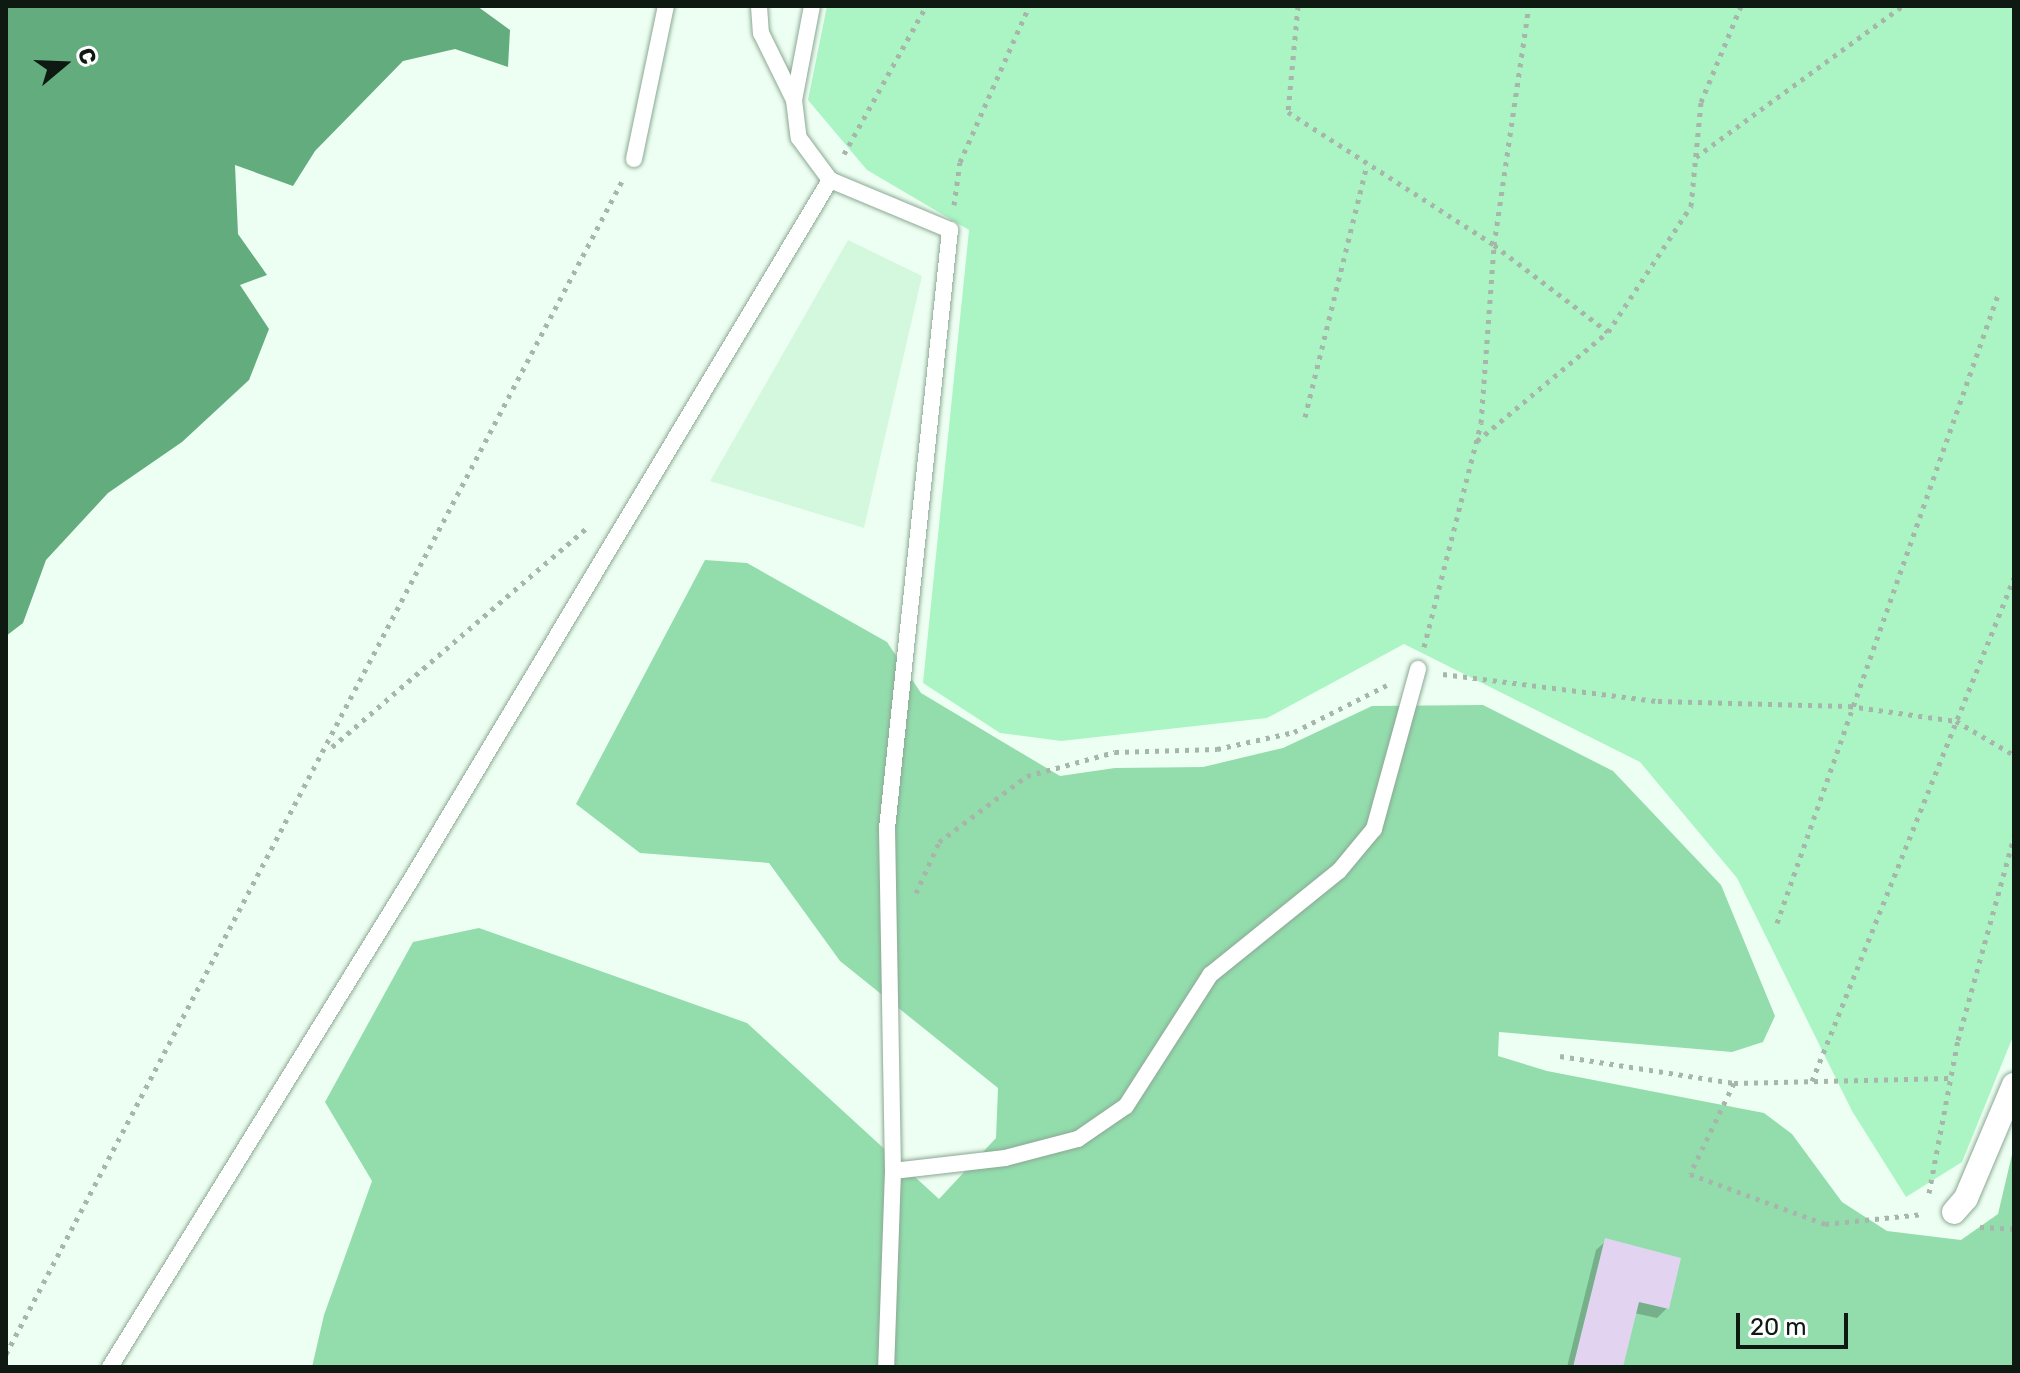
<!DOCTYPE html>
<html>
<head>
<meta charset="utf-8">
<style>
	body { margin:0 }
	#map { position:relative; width:2020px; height:1373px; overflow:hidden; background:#edfff2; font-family:Rubik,sans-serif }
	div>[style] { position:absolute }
	.built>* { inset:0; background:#d3f8de }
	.green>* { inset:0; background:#abf5c4 }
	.forest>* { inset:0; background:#93ddad }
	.water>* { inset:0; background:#63ac7e }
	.shadow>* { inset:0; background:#0003 }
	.building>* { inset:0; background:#e2d4f1 }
	.path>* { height:5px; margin-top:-2.5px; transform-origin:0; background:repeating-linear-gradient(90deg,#a6b6ab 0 4px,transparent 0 10px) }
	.roads { filter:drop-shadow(0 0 2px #8ba894) drop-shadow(0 0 2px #8ba894) }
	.service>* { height:16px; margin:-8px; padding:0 8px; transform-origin:8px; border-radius:8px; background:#fff }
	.pedestrian>* { height:24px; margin:-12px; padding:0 12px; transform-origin:12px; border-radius:12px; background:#fff }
	span { translate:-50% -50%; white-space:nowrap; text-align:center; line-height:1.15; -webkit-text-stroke:6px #fff; paint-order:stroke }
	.frame { position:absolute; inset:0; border:8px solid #0e1912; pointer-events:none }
	.north { position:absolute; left:24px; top:24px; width:80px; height:80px; -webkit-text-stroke:6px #fff; paint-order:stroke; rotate:71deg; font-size:22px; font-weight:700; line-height:32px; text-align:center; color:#0e1912 }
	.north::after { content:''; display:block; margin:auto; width:28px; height:36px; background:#0e1912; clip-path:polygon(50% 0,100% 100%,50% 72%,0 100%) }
	.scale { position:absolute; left:1736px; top:1313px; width:112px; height:36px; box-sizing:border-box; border:4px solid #0e1912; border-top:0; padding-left:10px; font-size:24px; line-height:28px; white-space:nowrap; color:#0e1912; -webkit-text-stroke:6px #fff; paint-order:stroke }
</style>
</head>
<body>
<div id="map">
	<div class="built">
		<i style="clip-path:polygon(848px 240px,922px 276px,864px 528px,710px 481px)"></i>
	</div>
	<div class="green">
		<i style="clip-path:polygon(827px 6px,2014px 6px,2014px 1034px,1962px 1162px,1906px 1197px,1852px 1111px,1737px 878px,1640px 762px,1404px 644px,1267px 718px,1061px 741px,1000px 733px,923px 683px,969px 230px,867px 170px,808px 100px)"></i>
	</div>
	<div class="forest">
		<i style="clip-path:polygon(705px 560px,747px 563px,887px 642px,921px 693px,1060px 776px,1115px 768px,1203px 767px,1283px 748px,1372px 706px,1483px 705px,1613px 771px,1721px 885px,1775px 1016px,1763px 1042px,1732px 1052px,1499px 1032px,1498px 1056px,1547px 1071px,1764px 1113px,1792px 1134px,1842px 1202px,1887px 1231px,1961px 1240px,1998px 1214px,2014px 1146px,2014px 1367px,312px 1367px,324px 1315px,372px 1181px,325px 1102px,413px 942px,479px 928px,747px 1023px,939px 1199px,996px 1138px,998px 1088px,840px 961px,769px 863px,640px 853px,576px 804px)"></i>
	</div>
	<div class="water">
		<i style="clip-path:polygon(6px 6px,477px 6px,510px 30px,508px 67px,455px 49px,403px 61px,315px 151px,293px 186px,235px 165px,238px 234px,267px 275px,240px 285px,269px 329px,249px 380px,182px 442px,108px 493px,46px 560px,23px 623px,6px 636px)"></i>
	</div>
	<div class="shadow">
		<i style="clip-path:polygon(1606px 1241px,1667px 1308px,1657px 1318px,1634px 1313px,1621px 1367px,1567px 1367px,1596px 1250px)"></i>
	</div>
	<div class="building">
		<i style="clip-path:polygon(1605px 1238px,1681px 1258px,1669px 1309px,1639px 1302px,1623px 1367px,1573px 1367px)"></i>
	</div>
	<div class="path">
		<i style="left:1298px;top:6px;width:106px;rotate:95.4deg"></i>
		<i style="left:1288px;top:112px;width:245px;rotate:32.8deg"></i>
		<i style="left:1494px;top:245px;width:143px;rotate:37.3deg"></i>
		<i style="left:1608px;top:332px;width:151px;rotate:-56.6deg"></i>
		<i style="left:1691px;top:206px;width:104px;rotate:-84.5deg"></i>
		<i style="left:1701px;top:102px;width:104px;rotate:-67.4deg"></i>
		<i style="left:844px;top:154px;width:169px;rotate:-61deg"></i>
		<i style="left:1696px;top:157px;width:255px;rotate:-36.2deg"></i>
		<i style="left:954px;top:205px;width:43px;rotate:-82.1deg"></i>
		<i style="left:960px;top:162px;width:171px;rotate:-66.1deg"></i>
		<i style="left:1305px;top:417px;width:260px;rotate:-76.2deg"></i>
		<i style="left:1477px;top:441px;width:170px;rotate:-39.8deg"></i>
		<i style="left:1424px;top:647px;width:231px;rotate:-75.7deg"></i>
		<i style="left:1481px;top:423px;width:178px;rotate:-85.8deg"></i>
		<i style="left:1494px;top:245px;width:242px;rotate:-81.7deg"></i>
		<i style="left:1443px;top:674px;width:217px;rotate:7.2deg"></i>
		<i style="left:1658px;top:701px;width:191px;rotate:1.5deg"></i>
		<i style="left:1849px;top:706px;width:108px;rotate:8deg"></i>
		<i style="left:1956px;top:721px;width:67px;rotate:30.4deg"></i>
		<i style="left:332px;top:747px;width:338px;rotate:-40.7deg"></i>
		<i style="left:916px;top:893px;width:56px;rotate:-65.7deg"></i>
		<i style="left:939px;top:842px;width:110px;rotate:-36.9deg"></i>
		<i style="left:1027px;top:776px;width:91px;rotate:-15.3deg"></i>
		<i style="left:1115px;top:752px;width:102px;rotate:-1.7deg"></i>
		<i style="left:1217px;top:749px;width:79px;rotate:-12.4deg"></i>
		<i style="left:1294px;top:732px;width:104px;rotate:-26.8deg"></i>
		<i style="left:1777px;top:923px;width:669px;rotate:-70.62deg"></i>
		<i style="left:1560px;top:1056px;width:176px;rotate:8.8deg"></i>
		<i style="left:1734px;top:1083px;width:216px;rotate:-1.3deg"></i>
		<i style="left:1812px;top:1081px;width:542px;rotate:-68.12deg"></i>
		<i style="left:1734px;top:1083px;width:101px;rotate:115.8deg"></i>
		<i style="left:1690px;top:1174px;width:144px;rotate:20.3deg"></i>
		<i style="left:1825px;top:1224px;width:99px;rotate:-5.8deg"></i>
		<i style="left:1929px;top:1193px;width:156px;rotate:-79.3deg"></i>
		<i style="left:1958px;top:1040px;width:212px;rotate:-74.6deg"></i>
		<i style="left:1980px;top:1227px;width:34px;rotate:3deg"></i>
		<i style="left:6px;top:1354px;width:1325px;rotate:-62.29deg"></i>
	</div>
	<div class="roads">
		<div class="service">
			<i style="left:759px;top:6px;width:27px;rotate:86deg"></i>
			<i style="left:761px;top:33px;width:75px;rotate:63.8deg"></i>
			<i style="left:812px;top:6px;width:96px;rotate:100.8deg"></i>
			<i style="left:794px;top:100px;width:38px;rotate:83deg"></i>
			<i style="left:799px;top:138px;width:52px;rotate:53.6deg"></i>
			<i style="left:830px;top:180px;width:130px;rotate:22.6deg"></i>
			<i style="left:950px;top:230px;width:601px;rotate:96.01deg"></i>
			<i style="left:887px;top:828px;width:343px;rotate:89deg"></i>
			<i style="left:893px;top:1171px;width:196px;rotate:92deg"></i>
			<i style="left:634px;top:159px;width:156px;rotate:-78.2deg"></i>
			<i style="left:893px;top:1171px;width:113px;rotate:-6.6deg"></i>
			<i style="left:1005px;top:1158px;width:75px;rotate:-14.6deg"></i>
			<i style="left:1078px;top:1139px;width:58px;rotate:-34.5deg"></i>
			<i style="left:1126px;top:1106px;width:156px;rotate:-57.3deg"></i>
			<i style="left:1210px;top:975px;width:166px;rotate:-38.9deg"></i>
			<i style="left:1339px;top:871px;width:55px;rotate:-50.2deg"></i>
			<i style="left:1374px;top:829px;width:166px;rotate:-74.6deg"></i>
			<i style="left:110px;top:1367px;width:575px;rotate:-58.3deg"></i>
			<i style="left:412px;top:878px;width:814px;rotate:-59.08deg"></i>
		</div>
		<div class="pedestrian">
			<i style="left:1954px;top:1212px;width:18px;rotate:-49deg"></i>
			<i style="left:1966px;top:1198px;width:123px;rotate:-67deg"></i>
		</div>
	</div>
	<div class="frame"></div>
	<div class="north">С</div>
	<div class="scale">20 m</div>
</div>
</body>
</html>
